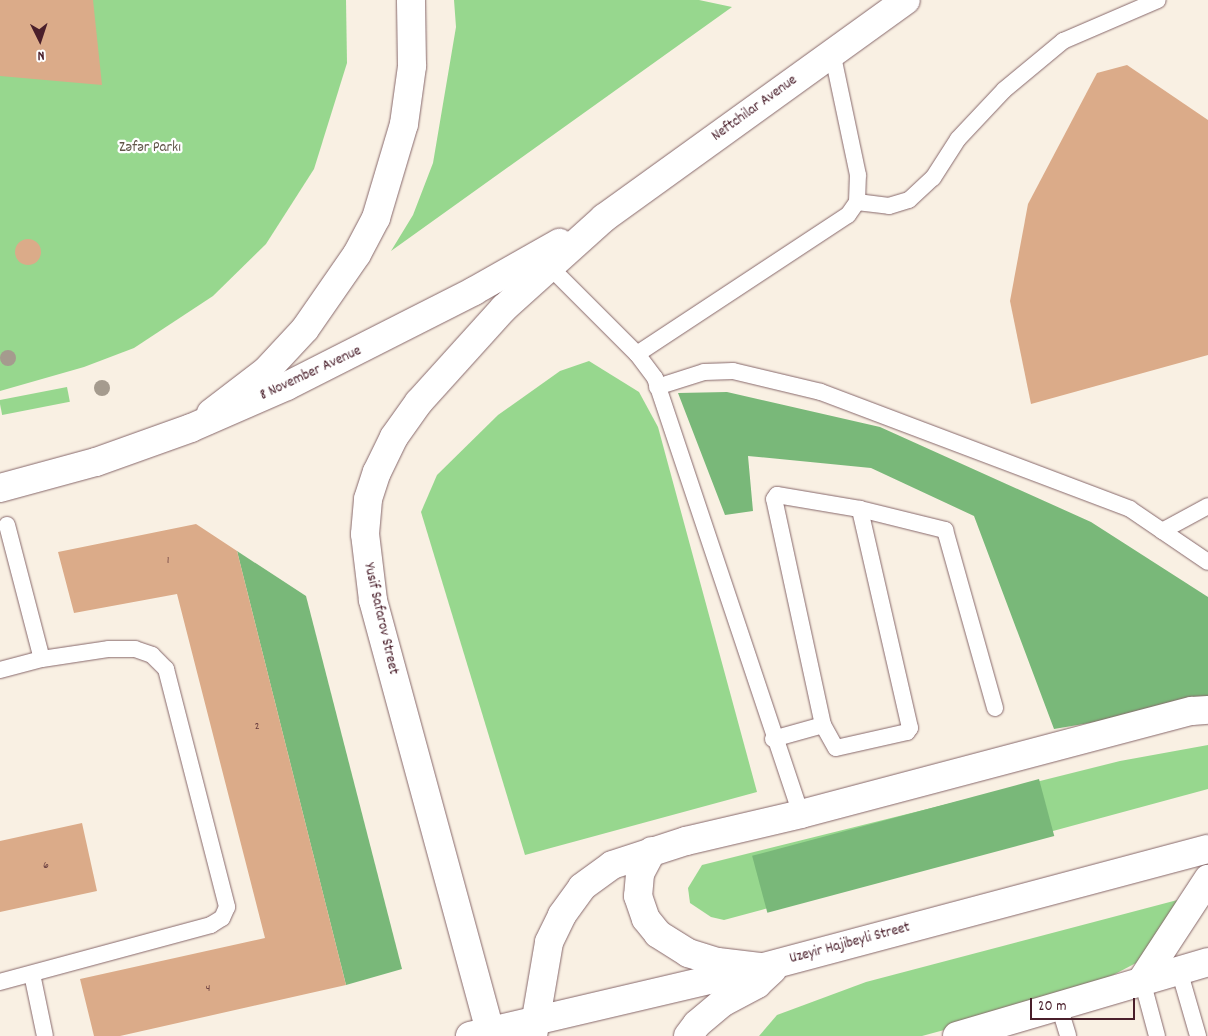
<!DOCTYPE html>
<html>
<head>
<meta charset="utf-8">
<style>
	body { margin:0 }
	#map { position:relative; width:1208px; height:1036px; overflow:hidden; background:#f9f0e3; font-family:Dekko,sans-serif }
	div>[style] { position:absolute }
	.green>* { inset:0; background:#97d78e; transform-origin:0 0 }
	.forest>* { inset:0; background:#79b879; transform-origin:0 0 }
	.building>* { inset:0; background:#dbab89 }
	.round { border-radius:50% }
	.roads { filter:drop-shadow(0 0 1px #87686b) drop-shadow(0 0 1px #87686b) }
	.lane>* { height:16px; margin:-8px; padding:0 8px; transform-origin:8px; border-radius:8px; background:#fff }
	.street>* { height:28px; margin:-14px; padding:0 14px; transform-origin:14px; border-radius:14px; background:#fff }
	.secondary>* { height:28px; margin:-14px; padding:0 14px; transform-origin:14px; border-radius:14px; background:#fff }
	.highway>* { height:28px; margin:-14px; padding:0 14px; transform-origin:14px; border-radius:14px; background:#fff }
	.trees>* { width:16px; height:16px; margin:-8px; border-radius:50%; background:#a59b8e }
	span { translate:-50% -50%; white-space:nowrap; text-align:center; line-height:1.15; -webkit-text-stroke:4.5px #fff; paint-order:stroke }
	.number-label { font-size:12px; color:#6e4242 }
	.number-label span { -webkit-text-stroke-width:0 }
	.street-label { font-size:15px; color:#4a1f2b }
	.park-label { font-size:15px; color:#615649 }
	.north { position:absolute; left:15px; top:15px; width:50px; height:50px; -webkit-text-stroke:4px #fff; paint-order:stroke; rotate:176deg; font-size:14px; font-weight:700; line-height:20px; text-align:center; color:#4a1f2b }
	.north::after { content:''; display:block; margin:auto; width:18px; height:22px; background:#4a1f2b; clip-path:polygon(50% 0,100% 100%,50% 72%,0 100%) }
	.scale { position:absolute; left:1030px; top:998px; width:105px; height:22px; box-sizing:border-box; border:2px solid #4a1f2b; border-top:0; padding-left:6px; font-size:15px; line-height:18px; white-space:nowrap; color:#4a1f2b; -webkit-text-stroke:4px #fff; paint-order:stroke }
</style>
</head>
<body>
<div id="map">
	<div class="green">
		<i style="clip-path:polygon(0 0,346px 0,347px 63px,314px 169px,266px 244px,213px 296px,134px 348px,84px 367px,0 391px)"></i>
		<i style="clip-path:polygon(454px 0,699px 0,732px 7px,391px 251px,413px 215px,433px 163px,456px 27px)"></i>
		<i style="clip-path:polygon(589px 361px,639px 392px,658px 427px,757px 792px,525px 855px,421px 512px,437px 475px,498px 415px,560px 371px)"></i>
		<i style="left:67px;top:387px;width:15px;height:69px;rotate:79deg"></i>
		<i style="clip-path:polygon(1208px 745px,1208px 789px,724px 920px,711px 917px,690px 903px,688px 888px,702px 865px,1120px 761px)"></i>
		<i style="clip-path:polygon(1185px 898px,1136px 963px,1077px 994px,922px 1036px,759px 1036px,777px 1015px,866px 982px)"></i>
	</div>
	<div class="forest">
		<i style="clip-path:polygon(727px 392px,880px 427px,1091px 522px,1208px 597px,1208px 703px,1054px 729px,974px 516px,871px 468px,748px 456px,753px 511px,725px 515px,678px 393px)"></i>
		<i style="clip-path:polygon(237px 551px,306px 596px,402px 969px,346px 985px)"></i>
		<i style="left:1039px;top:779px;width:59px;height:297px;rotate:75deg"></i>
	</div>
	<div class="building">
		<i style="clip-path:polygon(0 0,93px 0,102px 85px,0 76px)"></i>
		<i style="clip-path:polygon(1127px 65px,1208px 120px,1208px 355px,1031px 404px,1010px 301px,1028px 204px,1097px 73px)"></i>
		<i class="round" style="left:15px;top:239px;width:26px;height:26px"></i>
		<i style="clip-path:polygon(196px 524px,237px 551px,346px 985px,120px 1036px,94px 1036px,80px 979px,265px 938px,177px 594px,74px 613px,58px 552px)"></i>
		<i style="clip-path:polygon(82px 823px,97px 891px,0 912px,0 841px)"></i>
	</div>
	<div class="roads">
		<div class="lane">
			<i style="left:857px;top:202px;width:32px;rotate:7deg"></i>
			<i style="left:889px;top:206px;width:21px;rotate:-17deg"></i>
			<i style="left:909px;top:200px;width:33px;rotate:-43deg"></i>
			<i style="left:933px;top:178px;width:46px;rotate:-57.3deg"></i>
			<i style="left:958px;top:139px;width:67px;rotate:-46.8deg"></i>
			<i style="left:1004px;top:90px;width:77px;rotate:-39.7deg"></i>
			<i style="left:1063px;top:41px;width:103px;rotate:-23.3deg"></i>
			<i style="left:550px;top:267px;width:123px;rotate:45deg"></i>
			<i style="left:637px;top:354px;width:30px;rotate:53deg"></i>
			<i style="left:655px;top:378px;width:460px;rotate:71.5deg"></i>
			<i style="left:637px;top:354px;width:253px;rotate:-33.4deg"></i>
			<i style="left:848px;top:215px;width:16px;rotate:-55deg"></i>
			<i style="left:857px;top:202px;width:27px;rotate:-88deg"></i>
			<i style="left:858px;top:175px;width:126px;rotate:-101.9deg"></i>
			<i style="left:657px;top:387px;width:49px;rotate:-17.7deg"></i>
			<i style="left:704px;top:372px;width:29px;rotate:-2deg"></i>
			<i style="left:733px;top:371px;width:90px;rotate:13.4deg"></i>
			<i style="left:821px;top:392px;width:330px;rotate:20.7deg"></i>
			<i style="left:1130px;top:509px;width:94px;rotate:34.2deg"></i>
			<i style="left:7px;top:525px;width:138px;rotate:75.4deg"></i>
			<i style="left:1162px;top:531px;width:52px;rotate:-28.5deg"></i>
			<i style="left:0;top:670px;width:43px;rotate:-14.7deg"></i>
			<i style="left:42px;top:659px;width:68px;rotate:-8.5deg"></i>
			<i style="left:109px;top:649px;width:26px"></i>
			<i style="left:135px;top:649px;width:18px;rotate:19deg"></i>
			<i style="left:152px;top:655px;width:20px;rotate:45deg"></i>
			<i style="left:166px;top:669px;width:246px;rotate:75.6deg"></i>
			<i style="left:227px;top:907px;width:12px;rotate:114deg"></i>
			<i style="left:222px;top:918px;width:13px;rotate:148deg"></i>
			<i style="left:211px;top:925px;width:219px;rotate:164.9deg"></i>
			<i style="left:823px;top:725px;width:231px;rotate:-102.2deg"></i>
			<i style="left:774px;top:499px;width:5px;rotate:-53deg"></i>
			<i style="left:777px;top:495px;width:84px;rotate:9.6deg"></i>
			<i style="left:773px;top:739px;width:52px;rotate:-15.6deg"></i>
			<i style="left:823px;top:725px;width:26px;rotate:61deg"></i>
			<i style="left:836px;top:748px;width:73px;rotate:-12.7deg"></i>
			<i style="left:907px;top:732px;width:5px;rotate:-53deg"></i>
			<i style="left:910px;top:728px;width:225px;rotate:-102.9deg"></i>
			<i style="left:860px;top:509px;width:88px;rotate:13.9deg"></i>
			<i style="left:945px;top:530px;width:185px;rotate:74.3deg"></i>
			<i style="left:1179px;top:970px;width:69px;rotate:73.9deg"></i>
			<i style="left:32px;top:974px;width:63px;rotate:78.2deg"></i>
			<i style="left:1142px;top:980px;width:58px;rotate:75deg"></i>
			<i style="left:1059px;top:1006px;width:31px;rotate:73deg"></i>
		</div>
		<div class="street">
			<i style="left:652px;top:851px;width:26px;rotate:118deg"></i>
			<i style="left:640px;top:874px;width:22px;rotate:95deg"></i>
			<i style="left:638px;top:896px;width:24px;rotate:71deg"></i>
			<i style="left:646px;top:919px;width:19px;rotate:51deg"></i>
			<i style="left:658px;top:934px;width:36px;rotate:32deg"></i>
			<i style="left:688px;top:953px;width:31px;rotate:17deg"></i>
			<i style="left:718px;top:962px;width:42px;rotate:6.8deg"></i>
			<i style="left:1142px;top:980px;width:121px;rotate:-56.8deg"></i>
			<i style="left:533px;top:1036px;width:95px;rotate:-80.3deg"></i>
			<i style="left:549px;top:942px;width:30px;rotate:-64deg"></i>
			<i style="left:562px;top:915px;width:34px;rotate:-54deg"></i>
			<i style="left:582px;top:887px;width:37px;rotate:-36deg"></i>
			<i style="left:612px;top:865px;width:78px;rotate:-18deg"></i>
			<i style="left:686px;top:841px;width:118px;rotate:-13.2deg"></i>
			<i style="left:801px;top:814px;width:404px;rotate:-14.8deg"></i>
			<i style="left:1192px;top:711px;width:16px;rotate:-4deg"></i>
			<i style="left:957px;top:1036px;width:262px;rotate:-16.4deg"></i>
		</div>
		<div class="secondary">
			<i style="left:211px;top:413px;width:69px;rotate:-37.4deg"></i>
			<i style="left:266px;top:371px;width:57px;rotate:-47.1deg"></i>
			<i style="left:305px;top:329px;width:91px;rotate:-55.3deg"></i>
			<i style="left:357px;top:254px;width:41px;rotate:-62.2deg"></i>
			<i style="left:376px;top:218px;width:98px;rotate:-73.4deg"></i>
			<i style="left:404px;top:124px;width:59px;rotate:-82.1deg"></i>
			<i style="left:412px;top:66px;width:66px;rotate:-90.9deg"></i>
		</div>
		<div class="highway">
			<i style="left:0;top:488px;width:99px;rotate:-15.2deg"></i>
			<i style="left:96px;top:462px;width:101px;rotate:-19.7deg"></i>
			<i style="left:191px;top:428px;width:105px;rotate:-23.6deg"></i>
			<i style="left:287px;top:386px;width:210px;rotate:-26.9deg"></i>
			<i style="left:474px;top:291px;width:98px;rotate:-29.5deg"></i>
			<i style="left:470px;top:1036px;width:302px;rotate:-13.2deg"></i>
			<i style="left:764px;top:967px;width:459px;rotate:-14.9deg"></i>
			<i style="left:494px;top:1036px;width:6px;rotate:-129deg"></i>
			<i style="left:490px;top:1031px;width:447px;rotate:-105.2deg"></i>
			<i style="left:373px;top:600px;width:66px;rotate:-96.9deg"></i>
			<i style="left:365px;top:534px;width:35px;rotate:-85deg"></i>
			<i style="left:368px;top:499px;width:28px;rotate:-72deg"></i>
			<i style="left:377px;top:472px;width:39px;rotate:-64deg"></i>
			<i style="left:394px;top:437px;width:43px;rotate:-54.5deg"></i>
			<i style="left:419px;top:402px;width:127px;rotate:-47.9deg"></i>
			<i style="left:504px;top:308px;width:135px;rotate:-42deg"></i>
			<i style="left:604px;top:218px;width:372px;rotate:-35.8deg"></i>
			<i style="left:688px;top:1036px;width:15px;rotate:-53deg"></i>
			<i style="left:697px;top:1024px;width:33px;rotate:-40deg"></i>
			<i style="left:722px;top:1003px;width:40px;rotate:-28deg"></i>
			<i style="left:757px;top:984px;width:21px;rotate:-43deg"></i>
		</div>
	</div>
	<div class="trees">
		<i style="left:8px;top:358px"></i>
		<i style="left:102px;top:388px"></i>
	</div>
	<div class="number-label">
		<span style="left:168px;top:561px">1</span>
		<span style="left:257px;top:727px">2</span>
		<span style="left:46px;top:866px">6</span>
		<span style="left:208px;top:989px">4</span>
	</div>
	<div class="street-label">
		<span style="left:755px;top:109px;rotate:-36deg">Neftchilar Avenue</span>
		<span style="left:311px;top:374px;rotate:-25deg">8 November Avenue</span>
		<span style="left:380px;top:619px;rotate:77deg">Yusif Safarov Street</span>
		<span style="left:850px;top:944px;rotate:-15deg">Uzeyir Hajibeyli Street</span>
	</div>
	<div class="park-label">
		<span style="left:150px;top:149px">Zəfər Parkı</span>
	</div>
	<div class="north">N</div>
	<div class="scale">20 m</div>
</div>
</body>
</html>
